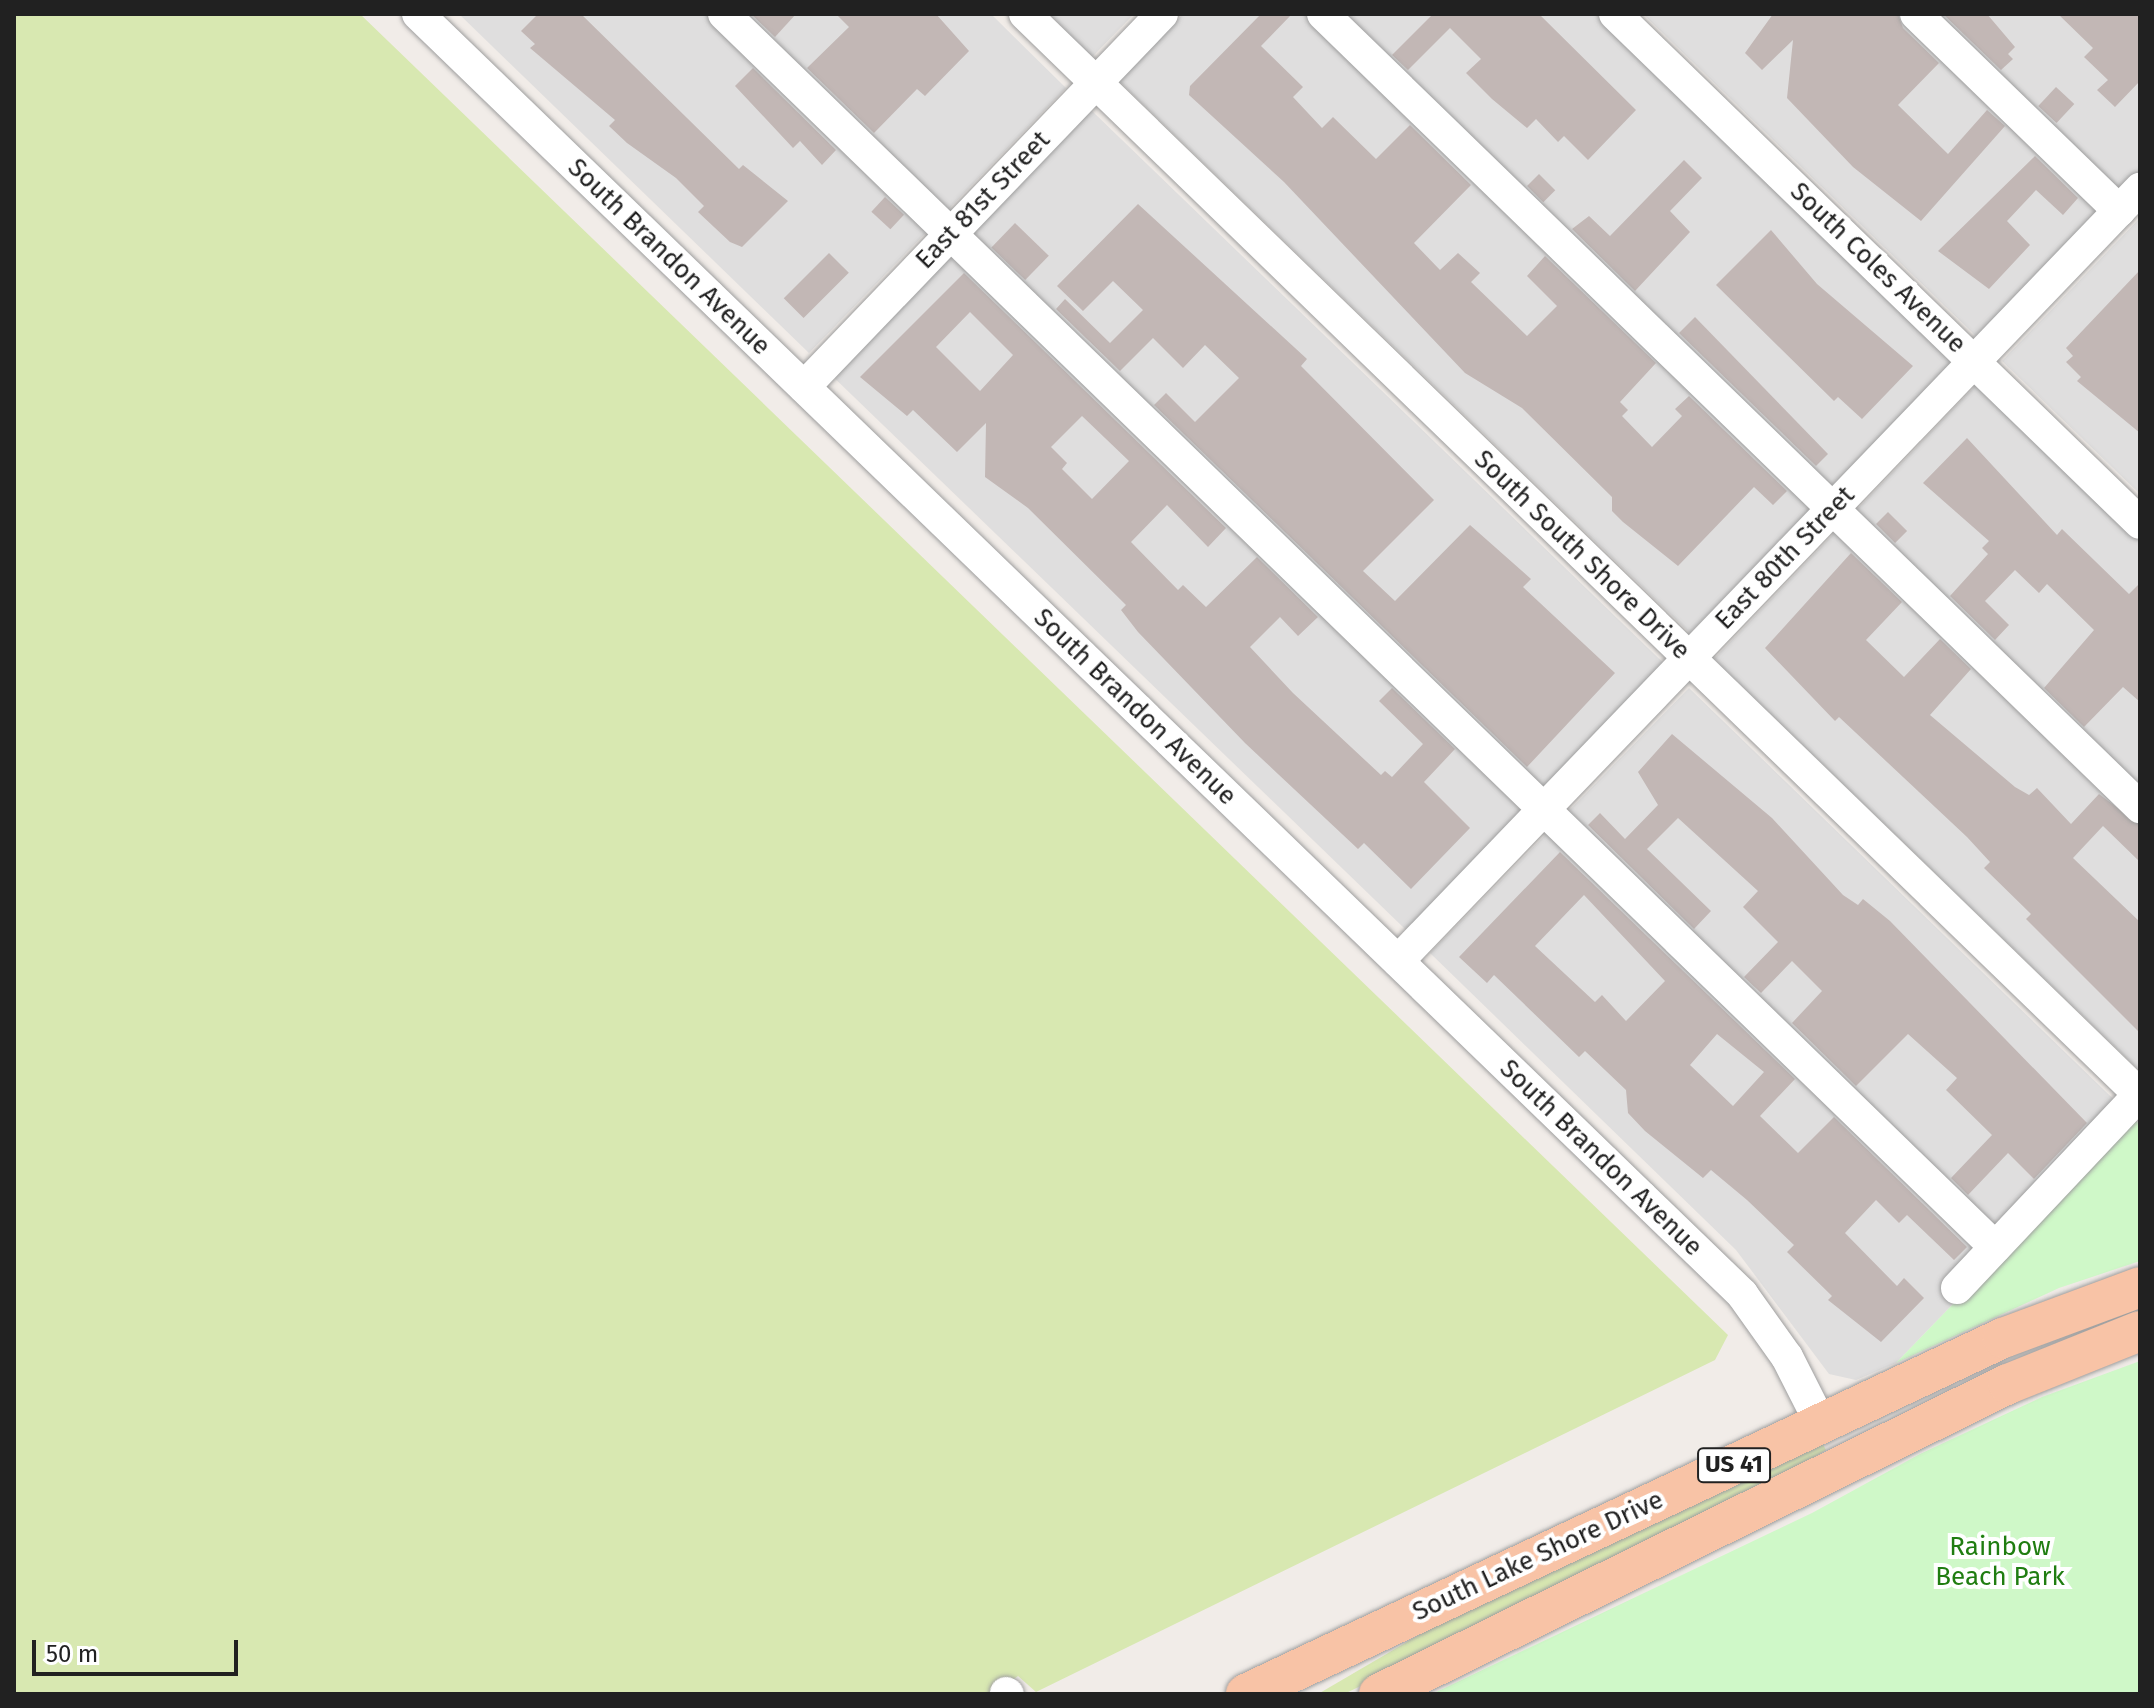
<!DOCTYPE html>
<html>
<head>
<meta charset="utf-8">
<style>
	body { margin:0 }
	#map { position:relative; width:2154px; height:1708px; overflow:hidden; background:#f1ece8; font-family:"Fira Sans",sans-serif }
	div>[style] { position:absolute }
	.residential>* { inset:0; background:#dfdede; transform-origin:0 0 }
	.grass>* { inset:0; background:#d8e8b1 }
	.park>* { inset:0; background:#cff8c8 }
	.building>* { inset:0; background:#c2b7b5; transform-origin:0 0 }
	.roads { filter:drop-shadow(0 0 2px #9e9e9e) drop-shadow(0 0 2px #9e9e9e) }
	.minor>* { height:32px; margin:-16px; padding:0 16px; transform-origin:16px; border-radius:16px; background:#fff }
	.major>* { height:40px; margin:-20px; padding:0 20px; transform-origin:20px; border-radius:20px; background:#f8c3a6 }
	span { translate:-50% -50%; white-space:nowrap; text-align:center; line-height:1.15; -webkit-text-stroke:8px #fff; paint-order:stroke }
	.shield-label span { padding:2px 6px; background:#fff; border:2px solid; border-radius:6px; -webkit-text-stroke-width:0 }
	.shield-label { font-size:24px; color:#212121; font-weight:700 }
	.street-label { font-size:26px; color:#212121 }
	.park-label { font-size:26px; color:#207d11 }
	.frame { position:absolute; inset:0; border:16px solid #212121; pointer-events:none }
	.scale { position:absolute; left:32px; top:1640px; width:206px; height:36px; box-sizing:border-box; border:4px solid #212121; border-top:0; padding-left:10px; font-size:24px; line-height:28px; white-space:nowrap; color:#212121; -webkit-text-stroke:6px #fff; paint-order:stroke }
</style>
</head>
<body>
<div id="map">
	<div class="residential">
		<i style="clip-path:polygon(459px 14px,991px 14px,1066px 88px,809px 353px)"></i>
		<i style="clip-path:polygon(1049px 14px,1134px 14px,1092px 57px)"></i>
		<i style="clip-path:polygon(1183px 14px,1596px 14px,1954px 361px,1690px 633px,1119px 81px)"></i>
		<i style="clip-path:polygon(1643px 14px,2140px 14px,2140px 170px,1978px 338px)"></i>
		<i style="left:1091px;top:110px;width:797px;height:371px;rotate:44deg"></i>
		<i style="clip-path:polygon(2140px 218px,2140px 494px,2002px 361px)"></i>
		<i style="clip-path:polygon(1977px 384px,2140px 542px,2140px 1071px,1714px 659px)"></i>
		<i style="clip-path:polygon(1689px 688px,2133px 1118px,1896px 1363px,1856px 1380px,1829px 1374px,1736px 1250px,1430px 953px)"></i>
	</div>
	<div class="grass">
		<i style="clip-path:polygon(14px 14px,360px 14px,1728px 1335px,1715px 1360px,1036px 1692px,1018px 1676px,994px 1694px,14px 1694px)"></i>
		<i style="clip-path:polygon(1820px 1439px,1826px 1450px,1736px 1506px,1344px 1694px,1318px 1694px,1465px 1608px)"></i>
	</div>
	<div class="park">
		<i style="clip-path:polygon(2133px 1118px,2140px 1125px,2140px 1261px,2059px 1288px,1896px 1363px)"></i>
		<i style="clip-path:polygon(2140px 1361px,2140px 1694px,1432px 1694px,1812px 1513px,1920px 1454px,2042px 1397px)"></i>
	</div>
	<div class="building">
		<i style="clip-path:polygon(538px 14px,581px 14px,739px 169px,743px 165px,788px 201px,742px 247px,730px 242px,698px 212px,704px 206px,676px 178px,627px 143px,609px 126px,615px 120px,530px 48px,535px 44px,521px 31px)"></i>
		<i style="clip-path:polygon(751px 14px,796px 14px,775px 37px)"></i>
		<i style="clip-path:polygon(836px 14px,936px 14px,969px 51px,925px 96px,917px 89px,874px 133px,807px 68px,849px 27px)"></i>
		<i style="clip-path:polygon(1261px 14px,1292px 14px,1261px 46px,1303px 87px,1293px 97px,1322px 128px,1333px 117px,1376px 159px,1410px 125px,1471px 185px,1414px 243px,1440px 270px,1458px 253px,1480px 273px,1471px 282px,1527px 336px,1557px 306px,1527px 276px,1545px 256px,1656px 363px,1620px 402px,1628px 410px,1622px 416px,1652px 447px,1682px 416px,1675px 409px,1689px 396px,1787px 491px,1773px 505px,1754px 487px,1678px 566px,1623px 522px,1612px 511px,1612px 497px,1522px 408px,1465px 373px,1284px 182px,1189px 95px,1190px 86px)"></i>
		<i style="clip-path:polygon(1433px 14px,1539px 14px,1636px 110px,1588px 160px,1564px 136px,1558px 142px,1536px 119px,1527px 128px,1492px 99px,1466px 73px,1481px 59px,1450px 28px,1408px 70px,1392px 55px)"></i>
		<i style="clip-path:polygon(1773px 14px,1898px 14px,1903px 28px,1939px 63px,1898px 105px,1948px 154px,1987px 110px,2005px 126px,1921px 221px,1853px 167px,1787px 98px,1793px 40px,1762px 70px,1745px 53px)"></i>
		<i style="clip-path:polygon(1943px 14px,1987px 14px,2015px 47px,2008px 54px,2013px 59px,2001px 70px)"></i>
		<i style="clip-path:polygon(2058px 14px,2140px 14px,2140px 81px,2115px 107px,2097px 90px,2108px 80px,2084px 57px,2093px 48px)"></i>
		<i style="clip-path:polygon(753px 68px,836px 150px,822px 165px,800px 141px,793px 148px,735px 86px)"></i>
		<i style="left:2056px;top:87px;width:25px;height:26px;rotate:43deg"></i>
		<i style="clip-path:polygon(2035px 156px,2078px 198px,2063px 215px,2036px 190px,2007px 221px,2030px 245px,1989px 289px,1938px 251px)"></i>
		<i style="clip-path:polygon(1684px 160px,1702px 178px,1670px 211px,1690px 232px,1635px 291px,1572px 229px,1589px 216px,1610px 236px)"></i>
		<i style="left:1539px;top:174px;width:23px;height:17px;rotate:45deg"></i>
		<i style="left:885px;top:197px;width:26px;height:20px;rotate:43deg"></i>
		<i style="clip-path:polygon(1138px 204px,1307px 359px,1301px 366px,1434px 500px,1363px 571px,1395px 601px,1470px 525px,1531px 579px,1523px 587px,1615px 673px,1527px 767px,1154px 405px,1166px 393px,1195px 422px,1239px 378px,1205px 345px,1183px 368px,1153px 338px,1120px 371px,1056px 309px,1065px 299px,1110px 343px,1143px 310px,1113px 281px,1083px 311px,1057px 286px)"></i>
		<i style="left:1015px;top:223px;width:47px;height:34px;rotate:44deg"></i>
		<i style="clip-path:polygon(1771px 230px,1817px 284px,1913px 366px,1862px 419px,1838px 397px,1834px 401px,1716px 285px)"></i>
		<i style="left:829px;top:253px;width:28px;height:64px;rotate:45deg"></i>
		<i style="clip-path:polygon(2140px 270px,2140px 433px,2077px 381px,2081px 377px,2066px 362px,2073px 356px,2066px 348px)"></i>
		<i style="clip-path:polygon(evenodd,964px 273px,1226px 528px,1208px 547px,1167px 505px,1131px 542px,1178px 590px,1183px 585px,1206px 607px,1257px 557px,1318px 617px,1298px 636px,1280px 617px,1250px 647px,1293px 693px,1381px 775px,1385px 771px,1392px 777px,1423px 744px,1379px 701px,1392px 688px,1455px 749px,1424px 782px,1470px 828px,1411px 889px,1364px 843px,1358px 849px,1245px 743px,1138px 632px,1121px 610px,1126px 605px,1028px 508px,985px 477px,986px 423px,957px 452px,913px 410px,907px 416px,860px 377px,964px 273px,970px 312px,1013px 355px,980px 391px,936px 347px,970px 312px,964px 273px,1082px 416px,1129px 461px,1092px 499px,1062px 469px,1067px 463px,1051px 447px,1082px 416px)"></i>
		<i style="clip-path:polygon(1695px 317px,1828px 454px,1816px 466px,1679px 333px)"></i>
		<i style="clip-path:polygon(1967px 438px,2057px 535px,2062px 529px,2129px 594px,2140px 583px,2140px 702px,2123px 687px,2084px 727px,2044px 688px,2094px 630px,2047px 584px,2039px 593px,2015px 570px,1985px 601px,2009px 625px,1995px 640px,1950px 596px,1988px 554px,1982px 548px,1989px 541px,1923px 483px)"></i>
		<i style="left:1888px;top:512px;width:27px;height:17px;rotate:45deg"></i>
		<i style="clip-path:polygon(1851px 553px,1902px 602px,1866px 640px,1904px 677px,1940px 639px,1971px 669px,1930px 715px,2015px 787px,2029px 795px,2037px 788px,2071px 824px,2099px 794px,2140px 825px,2140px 862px,2103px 826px,2073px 858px,2140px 922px,2140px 1033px,2026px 919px,2031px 914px,1984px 868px,1990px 862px,1967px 837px,1839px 717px,1835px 721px,1765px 648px)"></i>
		<i style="clip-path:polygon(1672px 734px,1772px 818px,1843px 895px,1858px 905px,1863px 899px,1890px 921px,2087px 1123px,2034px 1179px,2008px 1153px,1968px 1195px,1951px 1178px,1992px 1135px,1946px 1090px,1957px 1078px,1908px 1034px,1856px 1086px,1792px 1023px,1822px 991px,1792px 961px,1761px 993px,1744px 977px,1778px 942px,1743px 907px,1758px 891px,1678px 818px,1647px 849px,1711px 911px,1694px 929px,1588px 825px,1600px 813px,1625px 839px,1658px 805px,1638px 772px)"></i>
		<i style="clip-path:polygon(evenodd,1560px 852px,1795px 1079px,1760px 1116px,1798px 1153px,1834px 1117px,1967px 1247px,1954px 1260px,1907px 1215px,1899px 1223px,1876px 1200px,1845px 1233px,1897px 1286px,1904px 1278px,1924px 1298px,1881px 1342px,1828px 1300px,1832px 1296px,1787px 1252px,1794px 1245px,1747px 1200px,1711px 1170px,1703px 1178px,1645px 1131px,1628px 1113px,1626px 1090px,1585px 1051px,1579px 1057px,1494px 975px,1487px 983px,1459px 957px,1560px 852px,1584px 895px,1665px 981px,1626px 1021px,1602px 995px,1595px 1002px,1535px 946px,1584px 895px,1560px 852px,1717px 1034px,1764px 1072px,1733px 1106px,1690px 1065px,1717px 1034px)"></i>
	</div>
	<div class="roads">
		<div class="minor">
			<i style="left:418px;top:14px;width:1842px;rotate:44.03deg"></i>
			<i style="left:1742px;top:1294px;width:77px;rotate:54.5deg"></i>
			<i style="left:1787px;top:1357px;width:75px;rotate:63.1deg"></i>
			<i style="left:724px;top:14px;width:1771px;rotate:44.13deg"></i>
			<i style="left:1025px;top:14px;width:1553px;rotate:44.11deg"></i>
			<i style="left:1323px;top:14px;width:1139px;rotate:44.15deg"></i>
			<i style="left:1615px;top:14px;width:731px;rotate:44.11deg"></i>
			<i style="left:1916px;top:14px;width:283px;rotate:44.1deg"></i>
			<i style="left:804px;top:387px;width:517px;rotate:-46.18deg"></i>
			<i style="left:1398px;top:961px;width:1071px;rotate:-46.14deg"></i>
			<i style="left:1957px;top:1288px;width:267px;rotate:-46.7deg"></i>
			<i style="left:1006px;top:1693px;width:2px;rotate:27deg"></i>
		</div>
		<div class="major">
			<i style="left:1246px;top:1694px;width:837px;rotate:-25.19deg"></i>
			<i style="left:2003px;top:1338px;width:146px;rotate:-20.4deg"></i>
			<i style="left:1379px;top:1694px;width:701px;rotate:-26.24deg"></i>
			<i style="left:2008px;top:1384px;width:142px;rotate:-21.9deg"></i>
		</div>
	</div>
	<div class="shield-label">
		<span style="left:1734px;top:1465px">US 41</span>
	</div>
	<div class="street-label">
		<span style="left:983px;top:200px;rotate:-46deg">East 81st Street</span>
		<span style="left:669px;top:257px;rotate:44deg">South Brandon Avenue</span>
		<span style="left:1878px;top:268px;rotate:44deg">South Coles Avenue</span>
		<span style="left:1582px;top:555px;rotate:44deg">South South Shore Drive</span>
		<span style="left:1785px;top:558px;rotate:-46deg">East 80th Street</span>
		<span style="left:1135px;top:707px;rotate:44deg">South Brandon Avenue</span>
		<span style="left:1601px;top:1158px;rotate:44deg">South Brandon Avenue</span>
		<span style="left:1538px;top:1556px;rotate:-25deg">South Lake Shore Drive</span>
	</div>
	<div class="park-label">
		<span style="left:2000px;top:1562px">Rainbow<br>Beach Park</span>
	</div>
	<div class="frame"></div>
	<div class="scale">50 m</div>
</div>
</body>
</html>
